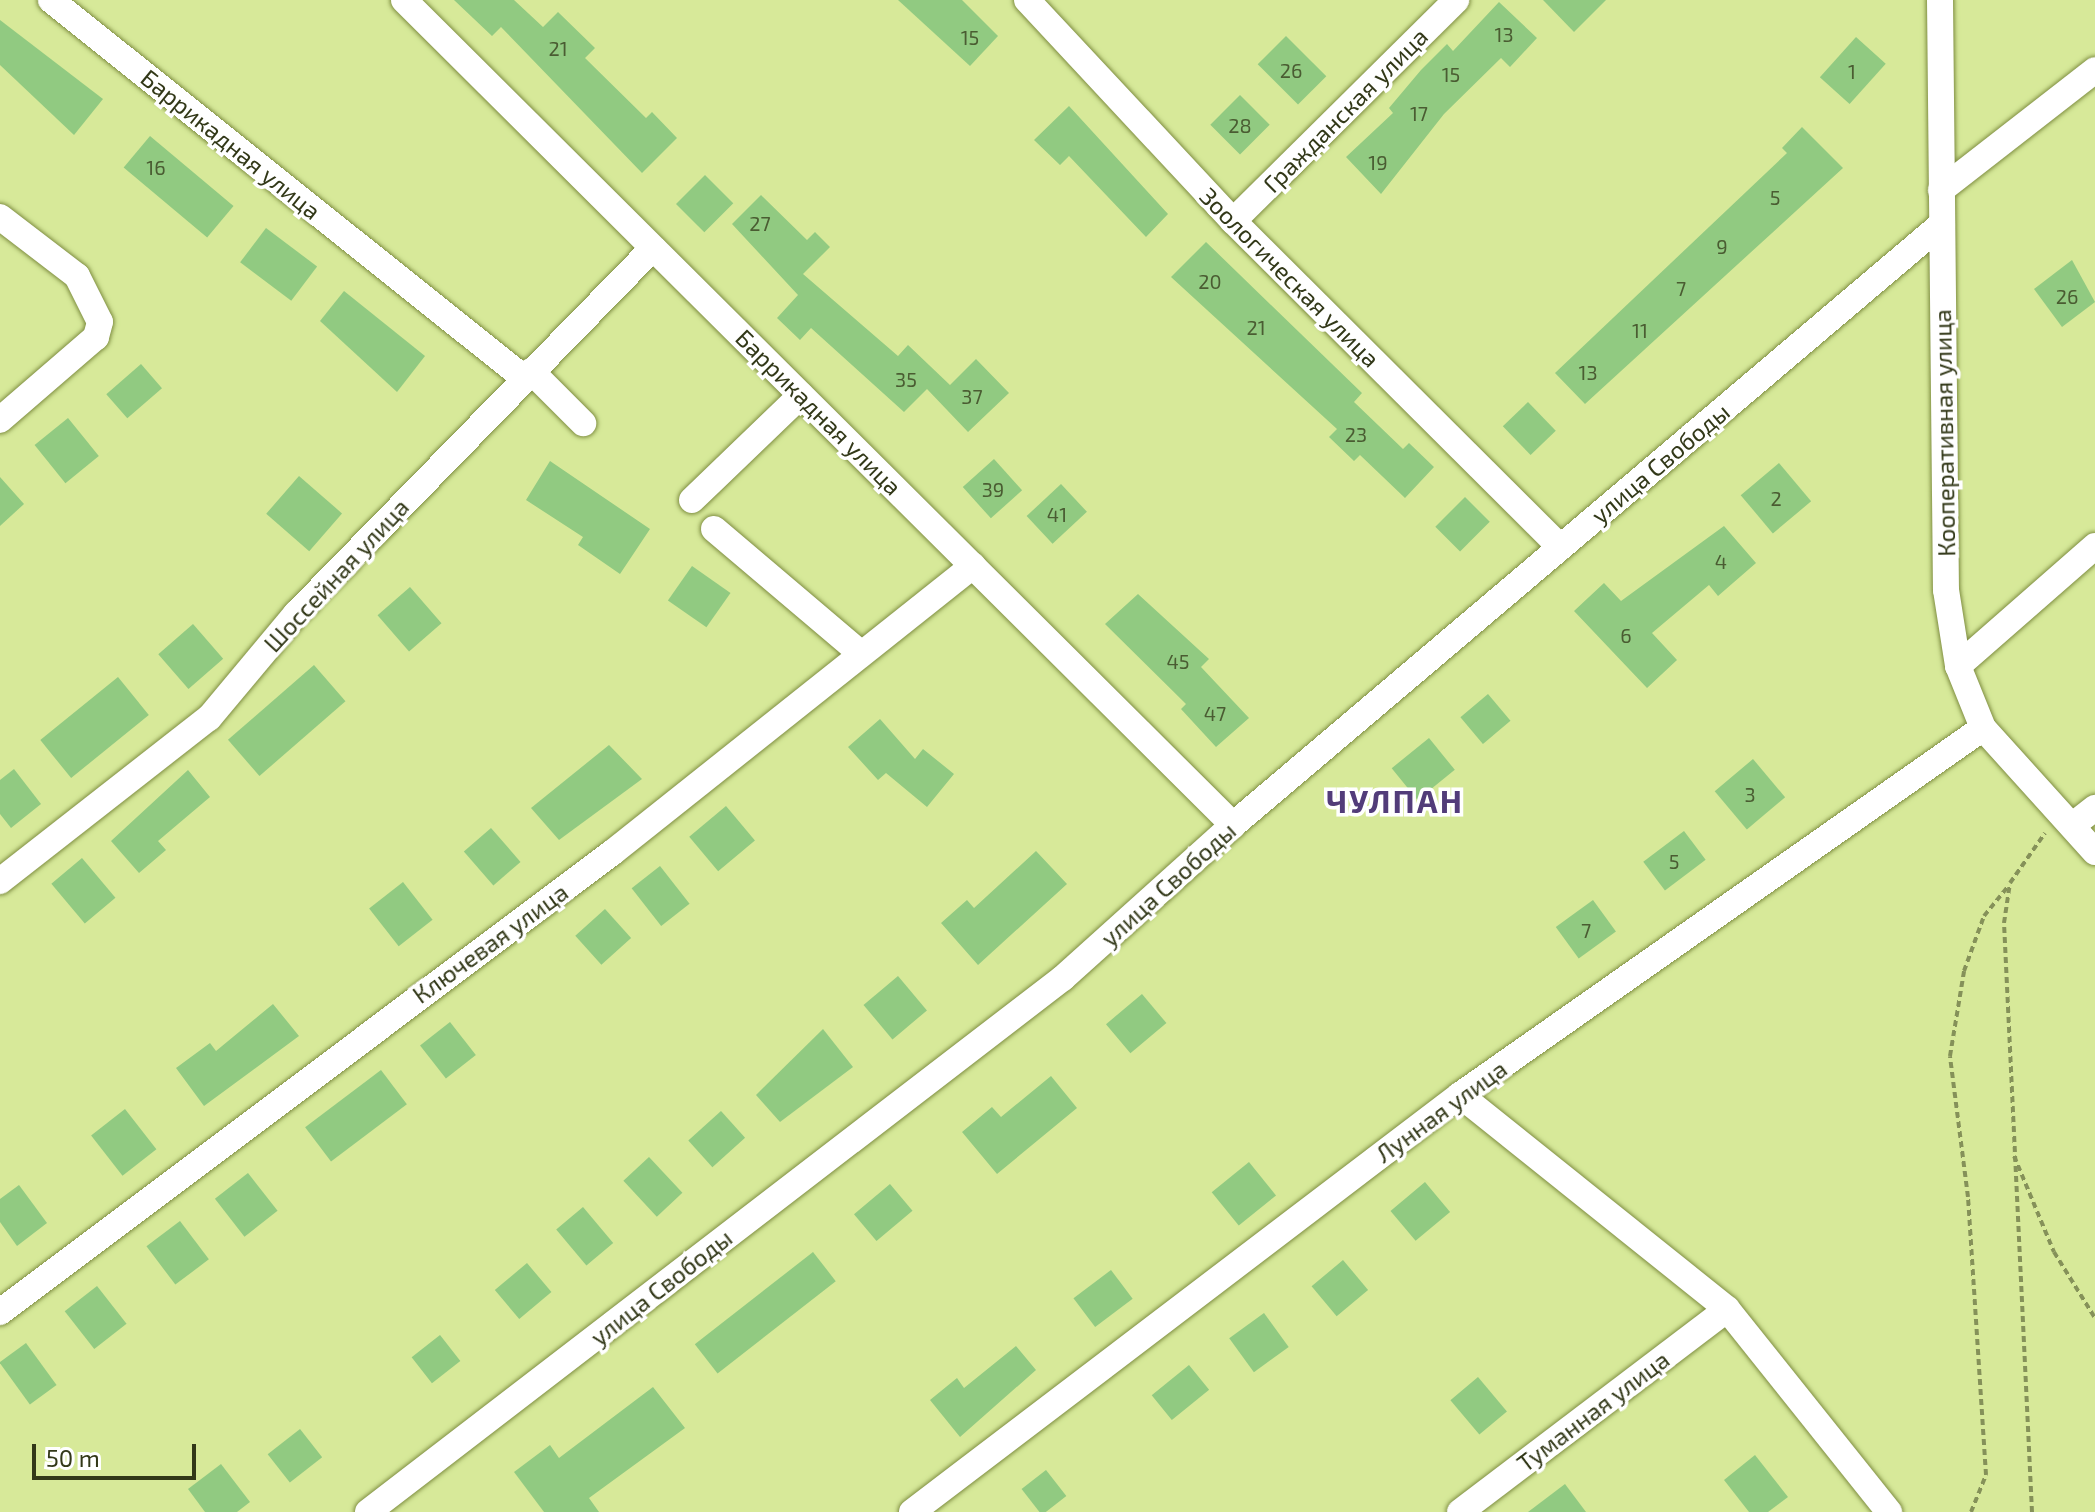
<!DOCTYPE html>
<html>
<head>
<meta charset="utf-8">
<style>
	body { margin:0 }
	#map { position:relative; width:2095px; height:1512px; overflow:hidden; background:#d7e999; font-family:"Exo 2",sans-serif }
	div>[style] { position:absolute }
	.building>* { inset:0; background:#91ca81; transform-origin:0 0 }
	.path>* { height:4px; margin-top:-2px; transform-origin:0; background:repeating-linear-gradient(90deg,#859159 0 6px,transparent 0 10px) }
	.roads { filter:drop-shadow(0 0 2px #7f8e42) drop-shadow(0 0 2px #7f8e42) }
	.minor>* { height:26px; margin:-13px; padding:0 13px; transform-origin:13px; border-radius:13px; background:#fff }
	span { translate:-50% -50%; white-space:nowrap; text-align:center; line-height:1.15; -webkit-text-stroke:7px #fff; paint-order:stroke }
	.number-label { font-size:20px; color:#4a5c32 }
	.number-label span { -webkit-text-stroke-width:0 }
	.street-label { font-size:24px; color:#323818 }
	.district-label { font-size:32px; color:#523c79; font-weight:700; letter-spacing:2px }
	.scale { position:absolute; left:32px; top:1444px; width:164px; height:36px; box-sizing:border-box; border:4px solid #323818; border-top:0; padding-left:10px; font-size:24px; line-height:28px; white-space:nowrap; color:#323818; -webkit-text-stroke:6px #fff; paint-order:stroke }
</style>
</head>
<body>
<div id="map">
	<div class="building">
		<i style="clip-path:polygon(454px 0,514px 0,543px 27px,558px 12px,595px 48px,585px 58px,646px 118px,652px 112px,677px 138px,642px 173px,501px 27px,492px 36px)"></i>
		<i style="clip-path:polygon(898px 0,962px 0,998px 36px,970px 66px)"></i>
		<i style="clip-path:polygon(1543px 0,1606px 0,1574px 32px)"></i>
		<i style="clip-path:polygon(1499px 2px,1537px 38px,1510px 67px,1501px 58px,1444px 114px,1381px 194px,1346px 157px,1393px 113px,1389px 108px,1421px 70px,1447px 44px,1453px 51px)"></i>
		<i style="clip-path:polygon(0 20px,103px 99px,74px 135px,0 65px)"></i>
		<i style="left:1286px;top:36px;width:57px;height:40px;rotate:45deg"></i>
		<i style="left:1856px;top:37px;width:40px;height:54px;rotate:42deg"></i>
		<i style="left:1240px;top:95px;width:42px;height:42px;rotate:45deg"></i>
		<i style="clip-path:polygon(1069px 106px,1168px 214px,1146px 237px,1069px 156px,1060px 165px,1034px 140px)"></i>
		<i style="clip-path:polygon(1802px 127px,1843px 168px,1585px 404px,1555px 373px,1787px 153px,1782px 148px)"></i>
		<i style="left:150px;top:136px;width:109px;height:41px;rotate:40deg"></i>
		<i style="left:705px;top:175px;width:40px;height:41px;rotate:45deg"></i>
		<i style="clip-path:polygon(761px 195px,807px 240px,815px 232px,830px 247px,803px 274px,898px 356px,908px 345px,950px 385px,976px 359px,1009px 393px,968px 432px,927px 389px,904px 412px,811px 328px,800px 340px,777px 318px,798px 295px,732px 224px)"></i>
		<i style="left:266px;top:228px;width:64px;height:43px;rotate:37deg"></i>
		<i style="clip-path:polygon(1206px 242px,1362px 393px,1354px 402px,1403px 449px,1409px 443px,1434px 467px,1405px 498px,1360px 455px,1354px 461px,1329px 437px,1337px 429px,1171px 277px)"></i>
		<i style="clip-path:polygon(2072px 260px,2095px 302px,2062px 327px,2034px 289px)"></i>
		<i style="clip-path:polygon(344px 291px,425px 356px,397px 392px,320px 321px)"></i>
		<i style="left:141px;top:364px;width:32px;height:46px;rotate:49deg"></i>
		<i style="left:1528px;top:402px;width:40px;height:35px;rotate:46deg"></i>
		<i style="left:68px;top:418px;width:49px;height:43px;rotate:51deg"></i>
		<i style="left:994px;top:459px;width:42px;height:42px;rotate:48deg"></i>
		<i style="clip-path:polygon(550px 461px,650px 529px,620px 574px,578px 545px,583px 537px,526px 500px)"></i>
		<i style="left:1779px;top:463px;width:50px;height:50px;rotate:50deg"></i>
		<i style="left:299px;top:476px;width:57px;height:50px;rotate:41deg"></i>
		<i style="clip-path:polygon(0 477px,24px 504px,0 526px)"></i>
		<i style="left:1061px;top:484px;width:38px;height:47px;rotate:47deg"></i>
		<i style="left:1465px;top:497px;width:35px;height:42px;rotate:45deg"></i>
		<i style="clip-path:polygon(1724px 526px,1756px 563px,1718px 596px,1709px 585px,1652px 633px,1677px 660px,1647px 688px,1574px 611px,1604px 583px,1621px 601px)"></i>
		<i style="left:692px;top:566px;width:47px;height:42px;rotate:35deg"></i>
		<i style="left:410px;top:587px;width:48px;height:43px;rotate:49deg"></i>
		<i style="clip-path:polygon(1138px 594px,1209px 659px,1201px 667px,1249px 718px,1216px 747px,1181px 709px,1186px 704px,1105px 624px)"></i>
		<i style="left:193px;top:624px;width:46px;height:46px;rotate:49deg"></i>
		<i style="left:314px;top:665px;width:48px;height:114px;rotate:49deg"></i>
		<i style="left:118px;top:677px;width:49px;height:100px;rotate:51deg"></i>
		<i style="left:1488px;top:694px;width:35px;height:36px;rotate:50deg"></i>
		<i style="clip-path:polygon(880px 719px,915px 759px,923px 749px,954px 774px,927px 807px,886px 773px,878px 780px,848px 747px)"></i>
		<i style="left:1429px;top:738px;width:41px;height:48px;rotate:51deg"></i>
		<i style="clip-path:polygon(609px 745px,642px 779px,559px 840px,531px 808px)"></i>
		<i style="left:1753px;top:759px;width:50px;height:50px;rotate:50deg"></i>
		<i style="clip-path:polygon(14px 769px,41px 804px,11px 828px,0 814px,0 780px)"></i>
		<i style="clip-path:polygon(188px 770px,210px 797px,158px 841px,166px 850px,139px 873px,111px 841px)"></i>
		<i style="left:726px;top:806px;width:45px;height:48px;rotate:50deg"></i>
		<i style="left:491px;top:828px;width:45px;height:36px;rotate:49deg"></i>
		<i style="left:1684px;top:831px;width:36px;height:51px;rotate:53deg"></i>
		<i style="clip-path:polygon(1036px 851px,1067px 884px,978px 965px,941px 923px,967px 900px,974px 908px)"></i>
		<i style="left:82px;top:858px;width:52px;height:40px;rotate:50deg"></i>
		<i style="left:660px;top:866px;width:48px;height:36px;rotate:52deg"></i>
		<i style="left:403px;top:882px;width:48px;height:43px;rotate:52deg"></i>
		<i style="left:1593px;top:900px;width:39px;height:46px;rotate:54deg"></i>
		<i style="left:605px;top:909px;width:39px;height:40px;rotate:48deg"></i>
		<i style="left:898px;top:976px;width:45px;height:45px;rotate:50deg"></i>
		<i style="left:1142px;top:994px;width:38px;height:47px;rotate:50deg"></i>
		<i style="clip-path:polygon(273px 1004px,299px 1036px,204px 1106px,176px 1068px,210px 1043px,216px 1051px)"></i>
		<i style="left:450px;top:1022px;width:42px;height:38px;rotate:52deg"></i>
		<i style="clip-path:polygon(823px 1029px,853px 1067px,780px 1122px,756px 1095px)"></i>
		<i style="left:381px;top:1070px;width:43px;height:95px;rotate:53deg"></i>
		<i style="clip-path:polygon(1051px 1076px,1077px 1108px,997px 1174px,962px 1132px,992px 1107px,1001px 1117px)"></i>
		<i style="left:125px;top:1109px;width:51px;height:43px;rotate:52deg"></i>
		<i style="left:721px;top:1111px;width:36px;height:44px;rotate:48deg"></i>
		<i style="left:649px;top:1157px;width:49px;height:35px;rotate:47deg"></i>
		<i style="left:1249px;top:1162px;width:43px;height:48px;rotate:51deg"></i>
		<i style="left:248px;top:1173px;width:48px;height:42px;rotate:52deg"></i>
		<i style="left:1425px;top:1182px;width:39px;height:45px;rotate:50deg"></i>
		<i style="left:890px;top:1184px;width:35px;height:47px;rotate:50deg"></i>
		<i style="clip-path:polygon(19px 1185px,47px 1223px,17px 1246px,0 1222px,0 1199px)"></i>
		<i style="left:583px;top:1207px;width:47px;height:35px;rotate:50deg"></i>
		<i style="left:180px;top:1221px;width:48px;height:42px;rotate:53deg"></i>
		<i style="left:813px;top:1252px;width:37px;height:150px;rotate:52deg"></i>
		<i style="left:1343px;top:1260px;width:39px;height:41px;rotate:50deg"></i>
		<i style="left:527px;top:1263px;width:38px;height:42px;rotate:50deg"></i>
		<i style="left:1111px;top:1270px;width:36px;height:47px;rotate:53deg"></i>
		<i style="left:97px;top:1286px;width:48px;height:41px;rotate:52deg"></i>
		<i style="left:1264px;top:1313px;width:42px;height:43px;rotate:54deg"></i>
		<i style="left:440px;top:1335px;width:33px;height:36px;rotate:52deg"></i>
		<i style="left:26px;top:1343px;width:52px;height:33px;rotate:54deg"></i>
		<i style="clip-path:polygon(1016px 1346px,1036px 1370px,960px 1437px,930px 1400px,957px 1378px,964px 1388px)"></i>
		<i style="left:1189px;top:1365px;width:32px;height:48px;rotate:51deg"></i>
		<i style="left:1478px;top:1377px;width:45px;height:36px;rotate:50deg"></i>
		<i style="clip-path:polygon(653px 1387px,685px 1428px,589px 1498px,599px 1512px,544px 1512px,514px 1472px,550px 1445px,559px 1458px)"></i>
		<i style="left:300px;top:1429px;width:36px;height:41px;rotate:52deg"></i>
		<i style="clip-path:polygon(1755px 1455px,1788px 1497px,1768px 1512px,1749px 1512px,1724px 1480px)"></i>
		<i style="clip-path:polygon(221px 1464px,250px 1502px,237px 1512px,205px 1512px,188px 1489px)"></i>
		<i style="left:1046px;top:1470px;width:33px;height:31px;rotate:52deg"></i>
		<i style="clip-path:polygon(1565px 1484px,1586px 1512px,1528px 1512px)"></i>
	</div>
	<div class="path">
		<i style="left:2014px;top:1156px;width:104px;rotate:67.4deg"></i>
		<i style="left:2054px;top:1252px;width:78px;rotate:58.2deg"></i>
		<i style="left:1971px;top:1512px;width:40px;rotate:-68deg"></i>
		<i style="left:1986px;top:1475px;width:279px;rotate:-93.7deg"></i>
		<i style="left:1968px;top:1197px;width:142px;rotate:-97.3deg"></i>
		<i style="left:1950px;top:1056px;width:86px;rotate:-80.6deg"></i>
		<i style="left:1964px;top:971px;width:59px;rotate:-70deg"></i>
		<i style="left:1984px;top:916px;width:40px;rotate:-51deg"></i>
		<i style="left:2032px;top:1512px;width:590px;rotate:-92.72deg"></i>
		<i style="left:2004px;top:923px;width:40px;rotate:-81.5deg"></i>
		<i style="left:2010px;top:883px;width:61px;rotate:-55deg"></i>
	</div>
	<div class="roads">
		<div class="minor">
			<i style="left:51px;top:0;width:605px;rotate:38.63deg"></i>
			<i style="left:404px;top:0;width:1170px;rotate:44.86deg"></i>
			<i style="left:1027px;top:0;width:302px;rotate:47deg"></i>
			<i style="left:1233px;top:221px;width:462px;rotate:44.9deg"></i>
			<i style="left:1940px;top:0;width:590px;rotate:89.42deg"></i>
			<i style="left:1946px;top:590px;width:77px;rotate:81deg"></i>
			<i style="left:1958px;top:666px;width:67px;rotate:68deg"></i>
			<i style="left:1983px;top:728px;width:167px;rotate:47.9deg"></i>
			<i style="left:1941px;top:190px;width:195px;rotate:-37.9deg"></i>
			<i style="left:0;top:217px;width:97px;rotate:37.5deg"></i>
			<i style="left:77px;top:276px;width:51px;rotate:63.4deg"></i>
			<i style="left:100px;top:322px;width:16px;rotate:105deg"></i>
			<i style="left:96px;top:337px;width:127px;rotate:139.2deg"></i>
			<i style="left:1233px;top:221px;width:314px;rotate:-44.7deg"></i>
			<i style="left:531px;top:371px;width:74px;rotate:45deg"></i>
			<i style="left:692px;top:500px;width:151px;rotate:-43.9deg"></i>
			<i style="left:714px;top:529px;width:190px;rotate:40.3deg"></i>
			<i style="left:1958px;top:666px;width:182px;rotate:-41.2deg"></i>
			<i style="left:2073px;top:825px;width:28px;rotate:-38deg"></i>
			<i style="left:0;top:881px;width:265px;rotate:-38deg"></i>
			<i style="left:209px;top:718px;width:136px;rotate:-50.1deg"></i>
			<i style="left:296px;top:614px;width:511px;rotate:-45.71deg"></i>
			<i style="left:1460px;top:1095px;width:342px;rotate:38.7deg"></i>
			<i style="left:1727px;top:1309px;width:260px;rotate:51.4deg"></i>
			<i style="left:0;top:1312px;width:766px;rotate:-36.88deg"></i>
			<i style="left:613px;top:852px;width:460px;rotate:-38.5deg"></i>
			<i style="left:368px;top:1512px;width:876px;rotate:-37.54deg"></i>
			<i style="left:1063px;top:978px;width:229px;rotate:-42deg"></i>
			<i style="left:1233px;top:825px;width:929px;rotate:-40.29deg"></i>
			<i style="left:912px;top:1512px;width:689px;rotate:-37.27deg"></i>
			<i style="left:1460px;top:1095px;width:639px;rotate:-35.06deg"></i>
			<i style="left:1460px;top:1512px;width:335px;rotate:-37.2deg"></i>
		</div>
	</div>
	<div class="number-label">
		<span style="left:1504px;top:34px">13</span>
		<span style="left:970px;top:37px">15</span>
		<span style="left:558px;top:48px">21</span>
		<span style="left:1291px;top:70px">26</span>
		<span style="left:1852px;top:71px">1</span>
		<span style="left:1451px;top:74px">15</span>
		<span style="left:1419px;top:113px">17</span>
		<span style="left:1240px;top:125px">28</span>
		<span style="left:1378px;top:162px">19</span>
		<span style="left:156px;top:167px">16</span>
		<span style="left:1775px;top:197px">5</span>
		<span style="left:760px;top:223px">27</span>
		<span style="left:1722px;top:246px">9</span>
		<span style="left:1210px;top:281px">20</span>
		<span style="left:1681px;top:288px">7</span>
		<span style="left:2067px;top:296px">26</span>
		<span style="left:1256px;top:327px">21</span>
		<span style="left:1640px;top:330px">11</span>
		<span style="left:1588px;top:372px">13</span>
		<span style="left:906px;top:379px">35</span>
		<span style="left:972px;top:396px">37</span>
		<span style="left:1356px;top:434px">23</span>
		<span style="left:993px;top:489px">39</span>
		<span style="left:1776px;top:498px">2</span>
		<span style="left:1057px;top:514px">41</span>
		<span style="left:1721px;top:561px">4</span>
		<span style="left:1626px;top:635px">6</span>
		<span style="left:1178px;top:661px">45</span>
		<span style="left:1215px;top:713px">47</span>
		<span style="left:1750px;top:794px">3</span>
		<span style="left:1674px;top:861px">5</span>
		<span style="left:1586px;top:930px">7</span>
	</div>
	<div class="street-label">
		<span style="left:1345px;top:110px;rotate:-45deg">Гражданская улица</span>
		<span style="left:231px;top:144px;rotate:39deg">Баррикадная улица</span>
		<span style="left:1290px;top:277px;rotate:45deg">Зоологическая улица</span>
		<span style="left:819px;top:412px;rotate:45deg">Баррикадная улица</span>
		<span style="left:1944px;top:433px;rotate:-91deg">Кооперативная улица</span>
		<span style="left:1660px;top:463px;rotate:-40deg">улица Свободы</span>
		<span style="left:336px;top:575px;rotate:-47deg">Шоссейная улица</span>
		<span style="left:1168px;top:884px;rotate:-42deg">улица Свободы</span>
		<span style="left:490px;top:943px;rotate:-36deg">Ключевая улица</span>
		<span style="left:1441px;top:1111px;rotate:-36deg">Лунная улица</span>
		<span style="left:661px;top:1287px;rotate:-38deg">улица Свободы</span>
		<span style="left:1593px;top:1411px;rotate:-37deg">Туманная улица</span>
	</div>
	<div class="district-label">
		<span style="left:1395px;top:800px">ЧУЛПАН</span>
	</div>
	<div class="scale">50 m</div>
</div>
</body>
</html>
